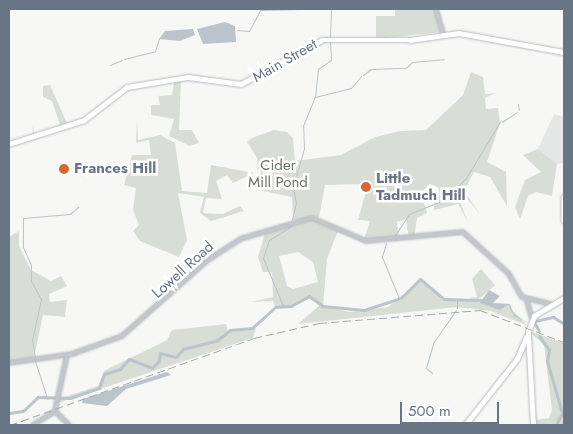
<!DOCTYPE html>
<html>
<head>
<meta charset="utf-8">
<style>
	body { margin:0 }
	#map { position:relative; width:573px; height:434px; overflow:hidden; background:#f7f7f5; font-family:Jost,sans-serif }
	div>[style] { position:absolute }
	.built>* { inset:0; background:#e5e6e6 }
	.green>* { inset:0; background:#d8ded6 }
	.water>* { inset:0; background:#bbc4ca }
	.stream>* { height:1px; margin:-0.5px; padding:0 0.5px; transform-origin:0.5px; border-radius:0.5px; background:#bbc4ca }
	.river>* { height:3px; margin:-1.5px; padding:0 1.5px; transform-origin:1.5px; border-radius:1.5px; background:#bbc4ca }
	.roads { filter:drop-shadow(0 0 1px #b6babe) drop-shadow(0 0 1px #b6babe) }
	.tertiary>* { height:4px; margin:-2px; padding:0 2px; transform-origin:2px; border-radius:2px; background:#c3c6ca }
	.secondary>* { height:4.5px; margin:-2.25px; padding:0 2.25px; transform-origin:2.25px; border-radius:2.25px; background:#fff }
	.rail>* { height:1px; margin-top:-0.5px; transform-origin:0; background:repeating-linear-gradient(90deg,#a4a9af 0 8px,transparent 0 12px) }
	.dots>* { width:14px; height:14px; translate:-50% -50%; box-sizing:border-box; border:2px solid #fff; border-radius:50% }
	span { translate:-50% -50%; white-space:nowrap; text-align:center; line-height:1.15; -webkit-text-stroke:5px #fff; paint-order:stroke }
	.street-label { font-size:15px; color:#687584 }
	.park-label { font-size:15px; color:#657762 }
	.poi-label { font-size:15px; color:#687584; font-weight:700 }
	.left { translate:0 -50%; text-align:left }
	.frame { position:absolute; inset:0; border:10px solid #687584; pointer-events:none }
	.scale { position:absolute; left:400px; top:402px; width:99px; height:22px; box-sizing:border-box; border:2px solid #687584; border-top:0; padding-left:6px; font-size:15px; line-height:18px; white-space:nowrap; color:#687584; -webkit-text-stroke:4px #fff; paint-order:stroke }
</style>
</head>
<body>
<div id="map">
	<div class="built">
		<i style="clip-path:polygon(554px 114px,564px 117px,564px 163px,557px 164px,538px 149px)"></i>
	</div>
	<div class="green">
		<i style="clip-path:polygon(434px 9px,440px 32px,376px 39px,376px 16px,395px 16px,395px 10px)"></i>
		<i style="clip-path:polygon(471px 72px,483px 77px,485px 94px,496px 93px,485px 98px,486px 109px,498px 108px,500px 123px,487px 162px,506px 172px,507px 206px,490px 177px,474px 172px,464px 191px,480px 214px,465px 196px,460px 202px,468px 222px,458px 204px,434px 210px,434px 197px,440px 195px,438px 187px,430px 184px,413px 200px,424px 203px,427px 213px,417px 218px,414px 238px,409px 239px,406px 219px,397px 222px,399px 241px,383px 241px,364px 239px,370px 221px,358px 220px,368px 184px,325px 185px,319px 217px,293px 220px,292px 197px,259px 190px,257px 158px,247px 142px,252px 138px,274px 130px,287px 132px,293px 138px,295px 161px,341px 155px,375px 137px,400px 131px,426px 130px,463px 95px)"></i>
		<i style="clip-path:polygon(181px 80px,179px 130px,192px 130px,199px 143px,190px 146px,169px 136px,174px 119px,151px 115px,151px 105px,160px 105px,158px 96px,172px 95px,174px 83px)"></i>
		<i style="clip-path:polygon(50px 85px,69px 128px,32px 139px,33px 125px,34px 135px,60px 125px,52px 101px,43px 97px,43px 86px)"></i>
		<i style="clip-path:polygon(137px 118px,138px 140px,160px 135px,175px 143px,182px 191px,207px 193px,211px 165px,254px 173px,233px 183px,227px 175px,216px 181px,222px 199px,206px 198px,203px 213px,223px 214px,240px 206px,244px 211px,211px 221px,200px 213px,204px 197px,178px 193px,187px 240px,179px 257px,140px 241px,133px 231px,139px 225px,133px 210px,136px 188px,124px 185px,132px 155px,151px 155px,149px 140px,136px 143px)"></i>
		<i style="clip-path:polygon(538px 149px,557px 164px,552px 196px,536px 192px,528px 196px,520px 219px,515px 207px,525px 180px,541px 172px,523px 155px)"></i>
		<i style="clip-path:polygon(evenodd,313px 219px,339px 228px,327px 259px,323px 306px,309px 296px,291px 306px,275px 307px,273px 301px,251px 302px,273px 297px,272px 272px,263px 272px,258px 257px,266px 230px,313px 219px,298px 252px,313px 262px,318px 282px,293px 289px,287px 286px,279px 256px,298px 252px)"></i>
		<i style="clip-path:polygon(19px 231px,19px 246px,31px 270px,51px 281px,61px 276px,67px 286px,49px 294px,50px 302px,67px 300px,66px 307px,65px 317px,43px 315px,34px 358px,9px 362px,9px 237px)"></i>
		<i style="clip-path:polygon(481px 269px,495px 285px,477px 301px,469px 298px,477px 297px,472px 279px)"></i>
		<i style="clip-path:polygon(420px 281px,443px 299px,487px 303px,500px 310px,507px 305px,528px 326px,491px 311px,457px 307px,298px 324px,320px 305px,350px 312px,388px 307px)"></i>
		<i style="clip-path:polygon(226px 324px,228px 332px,256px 328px,253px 338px,55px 404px,55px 400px,98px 386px,104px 371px,167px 340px,172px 330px)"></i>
		<i style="clip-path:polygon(529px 331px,564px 343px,564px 425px,535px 425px,535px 420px,549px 418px,552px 410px,544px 345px)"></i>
	</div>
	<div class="water">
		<i style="clip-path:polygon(225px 22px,235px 26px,236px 42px,203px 44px,197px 29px)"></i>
		<i style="clip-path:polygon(193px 29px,195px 35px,180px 41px,159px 39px,165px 31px)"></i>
		<i style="clip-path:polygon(489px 290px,500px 296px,493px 303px,510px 304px,514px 314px,528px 323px,514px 316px,508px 305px,500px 310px,480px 303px)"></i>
		<i style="clip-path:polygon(167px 372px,171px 375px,126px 389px,107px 406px,82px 403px,83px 399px)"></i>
	</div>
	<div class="stream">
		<i style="left:237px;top:30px;width:12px;rotate:5deg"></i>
		<i style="left:249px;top:31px;width:24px;rotate:-62deg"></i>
		<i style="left:260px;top:10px;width:41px;rotate:-1.4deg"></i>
		<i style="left:330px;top:38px;width:29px;rotate:-88deg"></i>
		<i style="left:124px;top:59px;width:32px;rotate:-14deg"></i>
		<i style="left:155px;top:51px;width:13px;rotate:-72deg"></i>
		<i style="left:110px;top:65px;width:13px;rotate:-23deg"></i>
		<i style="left:363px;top:75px;width:10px;rotate:-37deg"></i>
		<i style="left:371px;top:69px;width:35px;rotate:-2deg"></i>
		<i style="left:406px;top:68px;width:8px;rotate:-45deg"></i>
		<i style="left:412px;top:62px;width:32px;rotate:-5deg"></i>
		<i style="left:315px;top:97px;width:37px;rotate:-14deg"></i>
		<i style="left:351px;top:88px;width:16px;rotate:-50deg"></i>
		<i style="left:518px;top:104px;width:6px;rotate:81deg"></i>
		<i style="left:502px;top:122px;width:18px;rotate:-34deg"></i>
		<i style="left:292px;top:219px;width:16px;rotate:-76deg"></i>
		<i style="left:296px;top:203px;width:16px;rotate:-101deg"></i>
		<i style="left:293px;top:187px;width:40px;rotate:-74deg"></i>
		<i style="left:304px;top:149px;width:23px;rotate:-92deg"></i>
		<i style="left:303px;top:126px;width:31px;rotate:-68deg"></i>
		<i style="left:315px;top:97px;width:28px;rotate:-84deg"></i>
		<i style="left:318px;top:69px;width:16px;rotate:-35deg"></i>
		<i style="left:331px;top:60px;width:19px;rotate:-93deg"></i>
		<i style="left:394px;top:237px;width:27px;rotate:-57deg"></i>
		<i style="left:409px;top:214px;width:38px;rotate:-22deg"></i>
		<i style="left:444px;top:200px;width:31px;rotate:-45deg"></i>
		<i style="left:466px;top:178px;width:66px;rotate:-58.7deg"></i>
		<i style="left:386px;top:243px;width:15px;rotate:106deg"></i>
		<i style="left:382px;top:257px;width:44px;rotate:67.5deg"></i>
		<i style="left:283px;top:306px;width:52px;rotate:-112.6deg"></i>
		<i style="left:263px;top:258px;width:19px;rotate:-72deg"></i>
		<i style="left:269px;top:240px;width:26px;rotate:-32deg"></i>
		<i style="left:457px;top:308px;width:8px;rotate:-90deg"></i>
		<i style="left:35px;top:357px;width:17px;rotate:-100deg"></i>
		<i style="left:32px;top:340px;width:42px;rotate:-77.6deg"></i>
		<i style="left:41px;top:299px;width:21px;rotate:-119deg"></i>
		<i style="left:31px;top:281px;width:16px;rotate:-90deg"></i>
		<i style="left:31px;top:265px;width:20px;rotate:-114deg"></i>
		<i style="left:23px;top:247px;width:29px;rotate:-90deg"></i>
		<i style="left:23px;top:218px;width:47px;rotate:-4.9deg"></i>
		<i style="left:70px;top:214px;width:11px;rotate:-41deg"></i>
		<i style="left:35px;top:361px;width:40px;rotate:72deg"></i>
		<i style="left:432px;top:373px;width:8px;rotate:-140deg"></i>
		<i style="left:426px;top:368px;width:26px;rotate:-74deg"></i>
		<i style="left:433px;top:343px;width:40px;rotate:-55.1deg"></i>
	</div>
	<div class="river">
		<i style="left:531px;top:322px;width:23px;rotate:-13deg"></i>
		<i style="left:553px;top:317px;width:13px;rotate:32deg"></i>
		<i style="left:534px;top:322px;width:10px;rotate:61deg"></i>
		<i style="left:539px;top:336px;width:17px;rotate:54deg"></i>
		<i style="left:549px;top:350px;width:11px;rotate:100deg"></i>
		<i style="left:547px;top:361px;width:54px;rotate:73.9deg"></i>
		<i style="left:562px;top:413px;width:13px;rotate:117deg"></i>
		<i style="left:9px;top:413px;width:14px;rotate:-8deg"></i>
		<i style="left:23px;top:411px;width:21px;rotate:-43deg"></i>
		<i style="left:38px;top:397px;width:32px;rotate:2deg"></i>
		<i style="left:70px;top:398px;width:31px;rotate:-19deg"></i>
		<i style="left:99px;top:388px;width:15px;rotate:-70deg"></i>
		<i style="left:104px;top:374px;width:17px;rotate:-17deg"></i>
		<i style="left:120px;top:369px;width:13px;rotate:-48deg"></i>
		<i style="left:129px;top:359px;width:25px;rotate:21deg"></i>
		<i style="left:152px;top:368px;width:10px;rotate:-45deg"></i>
		<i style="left:159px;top:361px;width:8px;rotate:-83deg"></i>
		<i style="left:160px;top:353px;width:16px;rotate:14deg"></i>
		<i style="left:176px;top:357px;width:11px;rotate:-49deg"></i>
		<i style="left:183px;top:349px;width:34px;rotate:-14deg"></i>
		<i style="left:216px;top:341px;width:18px;rotate:-38deg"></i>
		<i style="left:230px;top:330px;width:22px;rotate:-5deg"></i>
		<i style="left:252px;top:328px;width:31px;rotate:-42deg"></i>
		<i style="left:275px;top:307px;width:16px;rotate:-4deg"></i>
		<i style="left:291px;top:306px;width:21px;rotate:-29deg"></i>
		<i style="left:309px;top:296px;width:17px;rotate:36deg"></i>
		<i style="left:323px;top:306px;width:41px;rotate:5.6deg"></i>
		<i style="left:364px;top:310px;width:39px;rotate:-18deg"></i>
		<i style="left:401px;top:298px;width:27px;rotate:-45deg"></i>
		<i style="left:420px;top:279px;width:31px;rotate:40deg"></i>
		<i style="left:444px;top:299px;width:38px;rotate:2deg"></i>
	</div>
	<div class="roads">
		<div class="tertiary">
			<i style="left:436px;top:9px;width:25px;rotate:74deg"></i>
			<i style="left:527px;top:301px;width:18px;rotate:74deg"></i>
			<i style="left:9px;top:363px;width:64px;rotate:-8.1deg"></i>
			<i style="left:72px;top:354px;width:53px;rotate:-19.8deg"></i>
			<i style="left:122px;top:336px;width:115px;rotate:-41.5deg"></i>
			<i style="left:208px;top:260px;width:38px;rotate:-33deg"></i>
			<i style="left:240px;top:239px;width:75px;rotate:-16.3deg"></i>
			<i style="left:312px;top:218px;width:59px;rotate:23.1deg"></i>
			<i style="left:366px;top:241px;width:97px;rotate:-5.3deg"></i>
			<i style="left:463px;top:232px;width:62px;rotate:42.4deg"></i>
			<i style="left:509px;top:274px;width:26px;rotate:61deg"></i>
			<i style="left:522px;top:297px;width:30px;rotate:14deg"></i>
			<i style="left:55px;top:411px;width:20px;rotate:45deg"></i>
			<i style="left:33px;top:425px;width:26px;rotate:-32deg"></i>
			<i style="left:55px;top:411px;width:57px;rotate:-77.9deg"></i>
		</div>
		<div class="secondary">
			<i style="left:9px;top:144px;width:79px;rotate:-17.7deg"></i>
			<i style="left:84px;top:120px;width:54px;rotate:-37.5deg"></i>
			<i style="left:127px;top:87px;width:62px;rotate:-9.3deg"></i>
			<i style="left:188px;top:77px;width:53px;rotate:7.5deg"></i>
			<i style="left:241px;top:84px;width:92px;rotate:-28.5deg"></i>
			<i style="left:322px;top:40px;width:88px"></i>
			<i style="left:410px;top:40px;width:49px;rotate:-8.1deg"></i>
			<i style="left:459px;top:33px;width:107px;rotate:10.3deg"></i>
			<i style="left:564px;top:197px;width:23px;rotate:90deg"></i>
			<i style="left:465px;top:425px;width:84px;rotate:-51.8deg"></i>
			<i style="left:517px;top:359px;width:23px;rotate:-67deg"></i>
			<i style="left:533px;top:425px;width:93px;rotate:-93.1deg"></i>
			<i style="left:528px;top:332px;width:17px;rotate:-69deg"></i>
			<i style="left:534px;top:316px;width:35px;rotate:-31deg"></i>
		</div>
	</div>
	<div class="rail">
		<i style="left:10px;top:425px;width:259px;rotate:-19.6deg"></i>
		<i style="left:254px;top:338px;width:67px;rotate:-13deg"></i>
		<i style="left:319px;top:323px;width:162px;rotate:-4.6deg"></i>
		<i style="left:480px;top:310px;width:90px;rotate:20.9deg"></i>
	</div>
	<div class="dots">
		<i style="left:64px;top:169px;background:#da6732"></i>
		<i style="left:366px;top:187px;background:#da6732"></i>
	</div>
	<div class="street-label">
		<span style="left:285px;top:61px;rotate:-30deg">Main Street</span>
		<span style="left:183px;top:270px;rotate:-42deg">Lowell Road</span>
	</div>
	<div class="park-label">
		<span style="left:278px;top:174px">Cider<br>Mill Pond</span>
	</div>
	<div class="poi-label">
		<span class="left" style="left:74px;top:169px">Frances Hill</span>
		<span class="left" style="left:376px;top:187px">Little<br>Tadmuch Hill</span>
	</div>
	<div class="frame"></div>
	<div class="scale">500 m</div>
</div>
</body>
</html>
